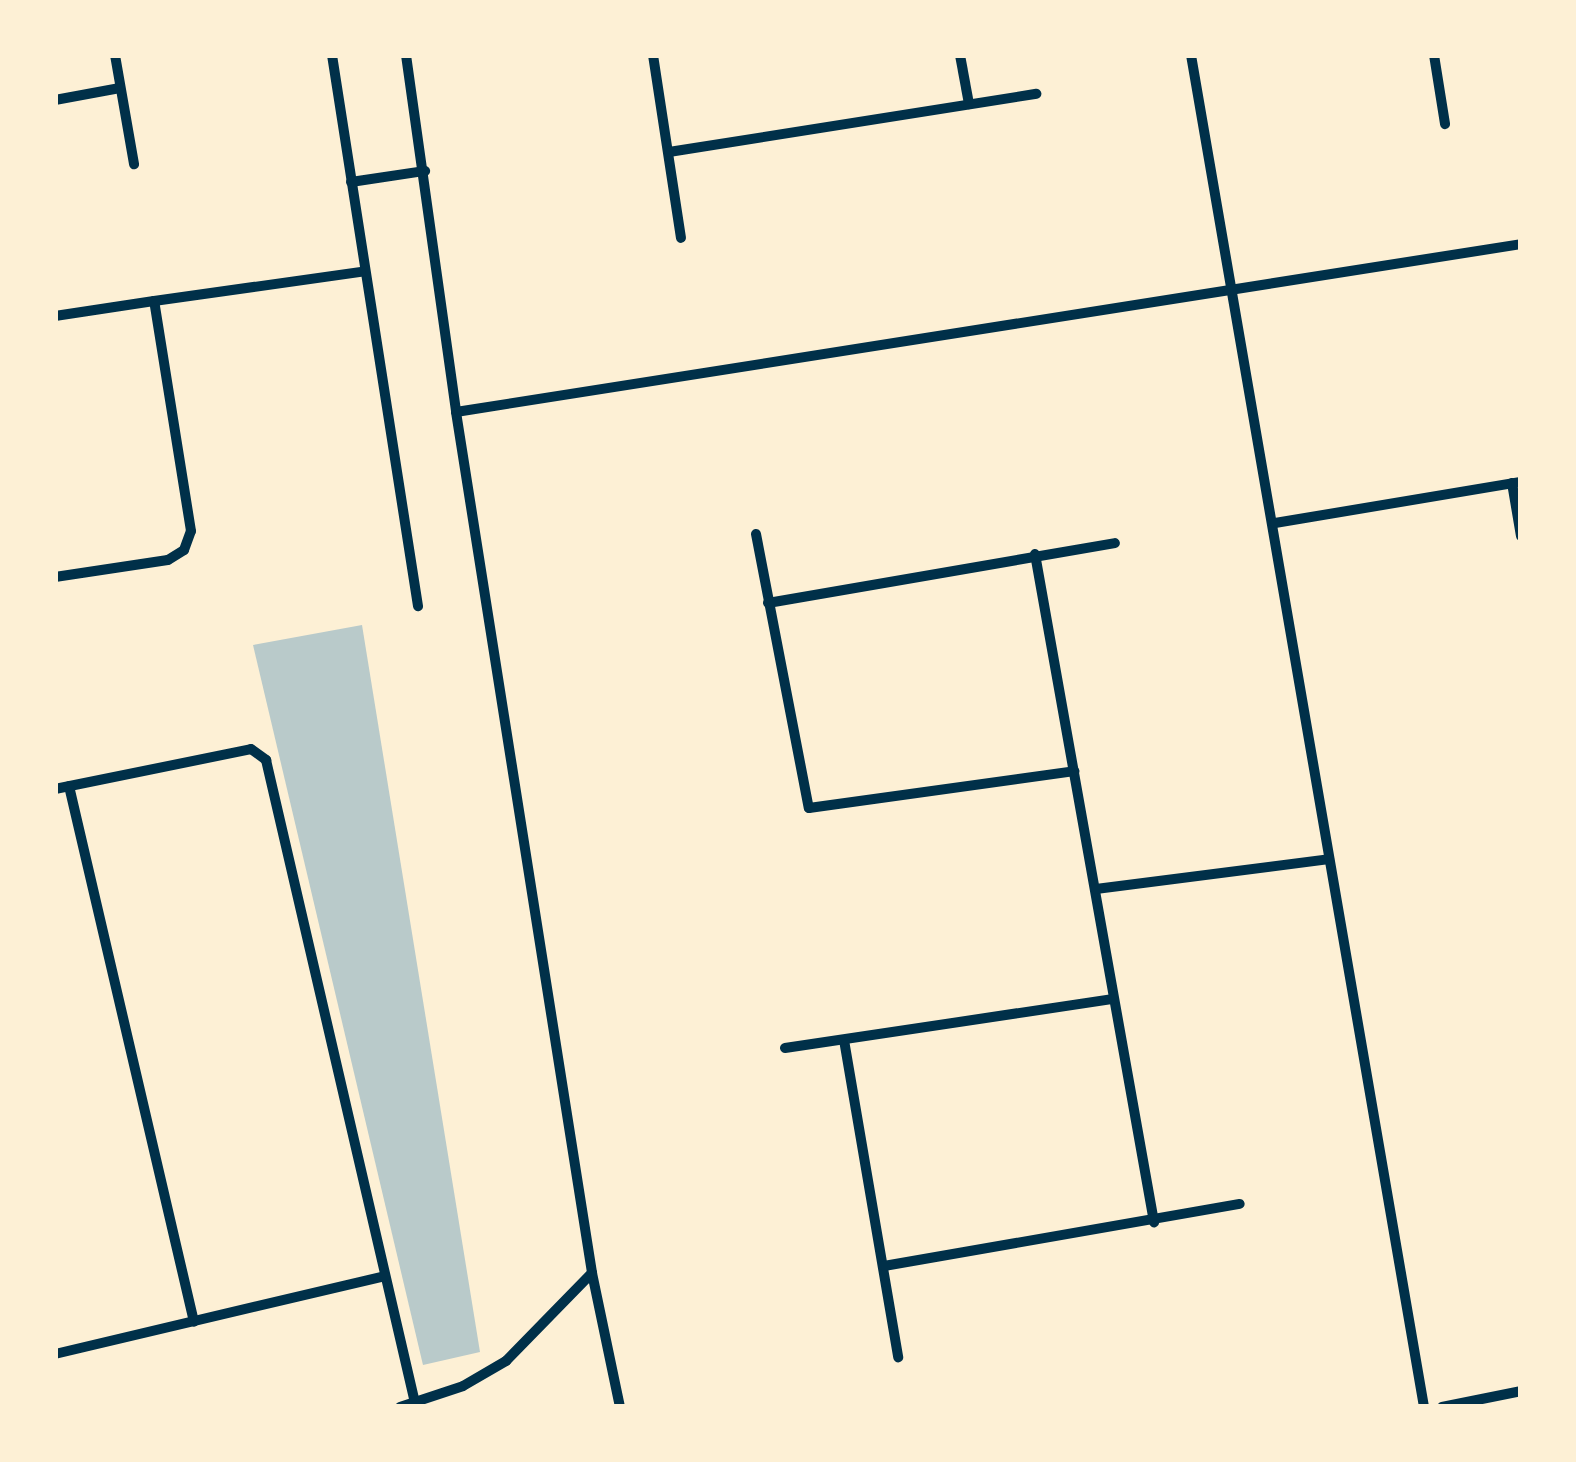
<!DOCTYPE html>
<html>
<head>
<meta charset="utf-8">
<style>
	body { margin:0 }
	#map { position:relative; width:1576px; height:1462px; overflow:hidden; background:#fdf0d5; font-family:"Open Sans",sans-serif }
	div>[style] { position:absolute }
	.green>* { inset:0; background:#b9caca }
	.minor>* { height:10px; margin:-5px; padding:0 5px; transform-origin:5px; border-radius:5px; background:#003049 }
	span { translate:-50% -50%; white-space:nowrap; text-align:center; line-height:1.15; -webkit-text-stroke:10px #fdf0d5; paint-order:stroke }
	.frame { position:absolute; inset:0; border:58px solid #fdf0d5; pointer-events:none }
</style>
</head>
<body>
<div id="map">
	<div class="green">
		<i style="clip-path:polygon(362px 625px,480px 1352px,423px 1365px,253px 645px)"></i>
	</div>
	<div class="minor">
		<i style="left:115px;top:55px;width:111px;rotate:80.1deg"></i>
		<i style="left:332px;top:55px;width:558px;rotate:81.13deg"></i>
		<i style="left:406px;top:55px;width:360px;rotate:82deg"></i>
		<i style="left:456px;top:412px;width:872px;rotate:81.02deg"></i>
		<i style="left:592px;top:1273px;width:137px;rotate:78.2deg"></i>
		<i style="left:653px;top:55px;width:185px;rotate:81.3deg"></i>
		<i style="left:960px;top:55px;width:50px;rotate:79.6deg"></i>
		<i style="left:1191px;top:55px;width:1372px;rotate:80.22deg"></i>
		<i style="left:1434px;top:55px;width:70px;rotate:80.9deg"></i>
		<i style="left:55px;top:100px;width:66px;rotate:-10.5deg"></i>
		<i style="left:669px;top:152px;width:372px;rotate:-9deg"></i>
		<i style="left:351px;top:182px;width:75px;rotate:-8.5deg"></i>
		<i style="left:55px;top:316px;width:100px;rotate:-8.6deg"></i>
		<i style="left:456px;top:412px;width:1078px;rotate:-8.96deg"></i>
		<i style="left:1512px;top:483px;width:54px;rotate:80.4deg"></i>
		<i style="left:1275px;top:523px;width:249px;rotate:-9.5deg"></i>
		<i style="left:756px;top:534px;width:279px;rotate:79.1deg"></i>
		<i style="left:809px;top:808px;width:268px;rotate:-7.9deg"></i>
		<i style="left:1035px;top:554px;width:679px;rotate:79.9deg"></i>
		<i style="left:55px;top:577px;width:114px;rotate:-8.6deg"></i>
		<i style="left:168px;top:560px;width:19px;rotate:-32deg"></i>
		<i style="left:184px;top:550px;width:20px;rotate:-70deg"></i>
		<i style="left:191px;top:531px;width:233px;rotate:-99.1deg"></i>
		<i style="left:154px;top:301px;width:209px;rotate:-8deg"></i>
		<i style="left:768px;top:603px;width:352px;rotate:-9.8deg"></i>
		<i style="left:69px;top:786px;width:550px;rotate:76.87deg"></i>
		<i style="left:55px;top:789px;width:200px;rotate:-11.5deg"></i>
		<i style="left:251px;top:749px;width:19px;rotate:36deg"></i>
		<i style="left:266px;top:760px;width:664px;rotate:76.95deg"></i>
		<i style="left:1096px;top:889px;width:235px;rotate:-7.3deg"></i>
		<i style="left:844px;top:1040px;width:322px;rotate:80.3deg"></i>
		<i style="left:785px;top:1048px;width:332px;rotate:-8.5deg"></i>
		<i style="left:884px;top:1266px;width:361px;rotate:-9.9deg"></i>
		<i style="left:55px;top:1354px;width:339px;rotate:-13.3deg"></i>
		<i style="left:400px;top:1407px;width:66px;rotate:-18.4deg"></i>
		<i style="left:463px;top:1386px;width:50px;rotate:-30.2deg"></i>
		<i style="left:506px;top:1361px;width:123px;rotate:-45.7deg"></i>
		<i style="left:1442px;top:1407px;width:81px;rotate:-11.4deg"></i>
	</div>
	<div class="frame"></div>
</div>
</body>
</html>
